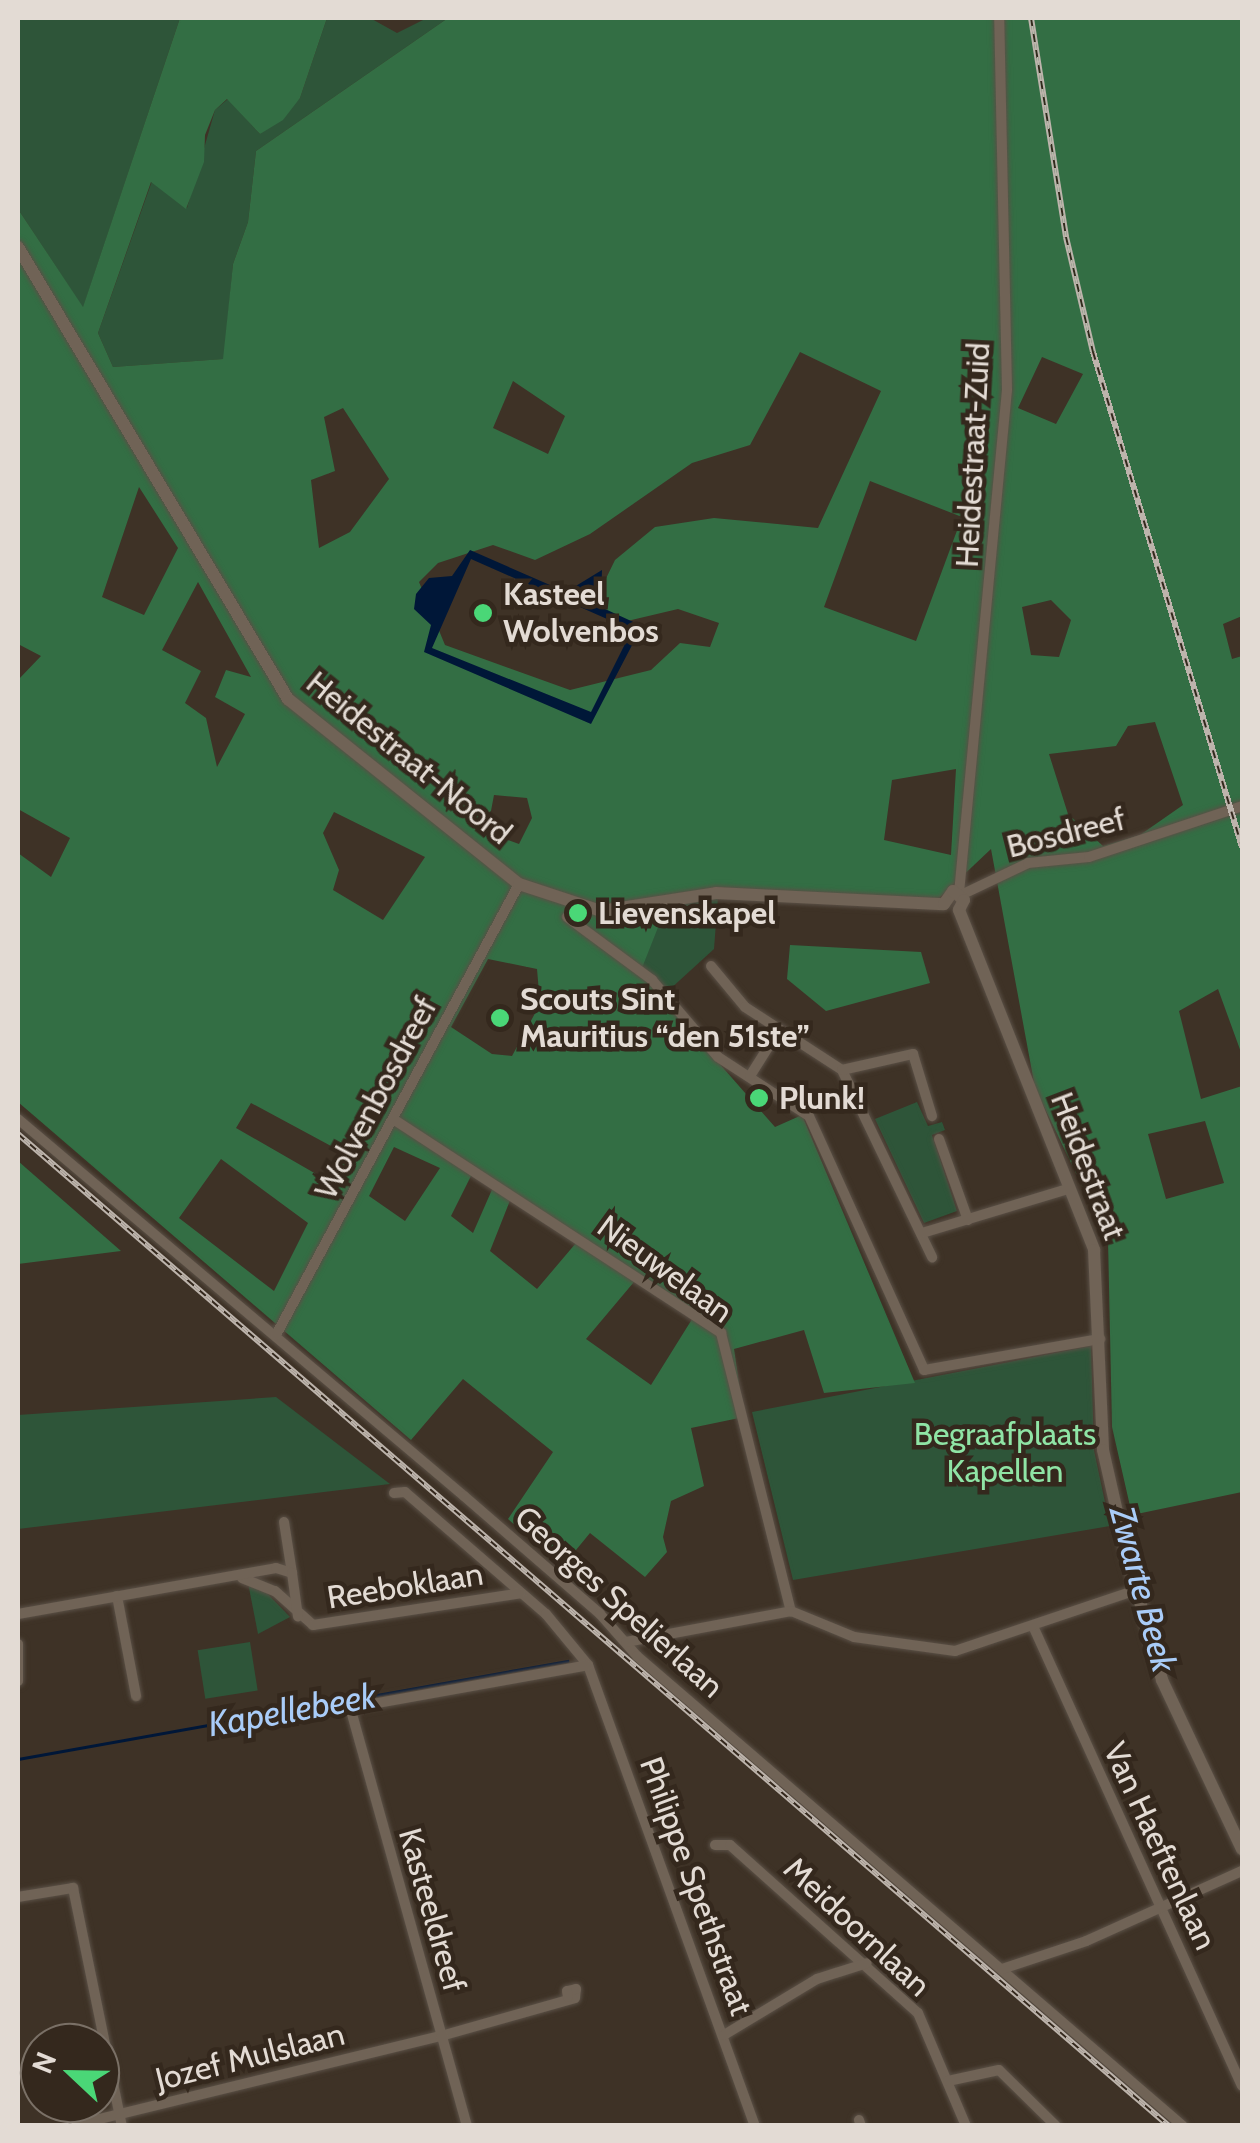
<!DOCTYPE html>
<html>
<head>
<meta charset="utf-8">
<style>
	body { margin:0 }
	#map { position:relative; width:1260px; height:2143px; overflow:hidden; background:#3e3226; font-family:Cabin,sans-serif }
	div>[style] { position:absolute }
	.green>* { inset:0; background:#2e5539; transform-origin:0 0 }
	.forest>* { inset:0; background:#336e44 }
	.water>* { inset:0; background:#001738 }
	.stream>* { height:2.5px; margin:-1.25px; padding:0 1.25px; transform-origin:1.25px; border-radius:1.25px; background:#001738 }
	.roads { filter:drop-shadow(0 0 2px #5a5046) drop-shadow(0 0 2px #5a5046) }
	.minor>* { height:10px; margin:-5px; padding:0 5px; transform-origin:5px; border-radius:5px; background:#706356 }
	.tertiary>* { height:12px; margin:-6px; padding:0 6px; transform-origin:6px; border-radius:6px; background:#706356 }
	.rail>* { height:6px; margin-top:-3px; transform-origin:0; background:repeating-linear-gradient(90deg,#34281d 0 8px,#bdb4ac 0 16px); box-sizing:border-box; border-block:2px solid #bdb4ac }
	.dots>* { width:28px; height:28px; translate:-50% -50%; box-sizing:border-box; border:5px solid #34281d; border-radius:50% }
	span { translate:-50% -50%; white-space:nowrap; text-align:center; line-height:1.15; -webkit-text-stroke:9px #34281d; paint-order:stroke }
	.street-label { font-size:32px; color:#e3dbd4 }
	.poi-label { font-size:32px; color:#e3dbd4; font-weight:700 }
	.left { translate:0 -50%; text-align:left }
	.park-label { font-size:32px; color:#8fe4a5 }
	.water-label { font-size:35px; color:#a9ccf8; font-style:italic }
	.frame { position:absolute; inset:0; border:20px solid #e3dbd4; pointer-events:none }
	.north { position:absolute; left:20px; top:2023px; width:100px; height:100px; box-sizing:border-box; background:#34281d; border:2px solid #7a7066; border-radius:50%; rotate:292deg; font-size:28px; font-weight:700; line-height:40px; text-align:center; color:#e3dbd4 }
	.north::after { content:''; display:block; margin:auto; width:35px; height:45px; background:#4ad777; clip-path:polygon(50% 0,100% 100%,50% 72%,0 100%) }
</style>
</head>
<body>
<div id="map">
	<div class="green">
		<i style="clip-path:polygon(18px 18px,180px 18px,83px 308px,18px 209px)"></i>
		<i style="clip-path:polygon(327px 18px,370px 18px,397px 33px,427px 18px,448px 18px,256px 151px,248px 222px,233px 264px,224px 359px,113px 367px,98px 333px,152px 181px,187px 208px,215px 110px,228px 99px,260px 134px,300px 98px)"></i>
		<i style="clip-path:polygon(718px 897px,714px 949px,668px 991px,573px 906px)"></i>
		<i style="clip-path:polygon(917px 1102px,928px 1126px,942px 1122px,945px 1130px,932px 1135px,957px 1211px,924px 1223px,875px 1119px)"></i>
		<i style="clip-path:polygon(1091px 1346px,1094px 1450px,1110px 1526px,793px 1580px,752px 1412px)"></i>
		<i style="clip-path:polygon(276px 1397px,390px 1484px,18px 1529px,18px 1415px)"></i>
		<i style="clip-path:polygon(248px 1583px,265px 1591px,290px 1617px,258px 1634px)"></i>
		<i style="left:250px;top:1642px;width:49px;height:53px;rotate:81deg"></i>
	</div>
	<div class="forest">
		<i style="clip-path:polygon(evenodd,180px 18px,327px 18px,300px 98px,283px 120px,260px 134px,227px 99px,215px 110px,205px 135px,204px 162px,186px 209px,151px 182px,98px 333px,113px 367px,223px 359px,233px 264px,248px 222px,256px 151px,448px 18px,1242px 18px,1242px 616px,1223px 624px,1232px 659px,1242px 656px,1242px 1055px,1218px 989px,1179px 1011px,1201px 1099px,1242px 1086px,1242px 1492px,1132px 1515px,1112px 1427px,1108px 1240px,1035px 1088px,991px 849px,937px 900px,670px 897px,640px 973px,775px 1127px,802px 1115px,915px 1383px,824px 1393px,804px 1330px,734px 1349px,744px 1417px,691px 1428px,704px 1486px,671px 1501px,663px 1537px,667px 1552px,645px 1577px,590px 1533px,562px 1567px,508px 1519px,553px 1452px,463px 1379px,411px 1440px,18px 1102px,18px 853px,51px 877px,70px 838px,18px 809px,18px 680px,41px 656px,18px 644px,18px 209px,83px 307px,180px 18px,800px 352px,881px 391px,818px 528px,714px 518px,655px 527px,615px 560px,594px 603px,623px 622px,678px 609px,719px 623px,710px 647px,680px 643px,651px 670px,570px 690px,445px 645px,419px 582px,438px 563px,493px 545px,535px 560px,590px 534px,692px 463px,750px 445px,800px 352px,180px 18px,1042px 357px,1083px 374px,1056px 424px,1018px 408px,1042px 357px,180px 18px,513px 381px,565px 416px,548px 454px,493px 428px,513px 381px,180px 18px,343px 408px,389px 479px,350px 532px,319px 548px,311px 480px,335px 471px,324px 417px,343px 408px,180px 18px,870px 481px,962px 517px,916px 641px,824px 607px,870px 481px,180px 18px,139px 487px,178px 548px,144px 615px,102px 597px,139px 487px,180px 18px,198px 582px,251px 677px,226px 670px,215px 697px,245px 714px,217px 767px,206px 718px,185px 703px,201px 671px,162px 650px,198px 582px,180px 18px,1051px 600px,1071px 620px,1059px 657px,1031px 655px,1022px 607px,1051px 600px,180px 18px,1155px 722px,1183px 805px,1140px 835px,1103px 846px,1068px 814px,1049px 754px,1116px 746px,1128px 726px,1155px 722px,180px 18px,956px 769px,951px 855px,884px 840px,892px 780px,956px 769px,180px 18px,494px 795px,527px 798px,532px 818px,519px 844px,487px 832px,494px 795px,180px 18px,334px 812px,425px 857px,383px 920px,333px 890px,339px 870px,323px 833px,334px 812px,180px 18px,488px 959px,537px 969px,540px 1004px,512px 1056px,492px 1054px,451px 1027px,488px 959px,180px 18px,251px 1103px,344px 1153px,330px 1182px,236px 1128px,251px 1103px,180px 18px,1205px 1121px,1224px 1183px,1166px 1199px,1148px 1134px,1205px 1121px,180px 18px,394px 1147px,440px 1168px,405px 1221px,369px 1196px,394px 1147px,180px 18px,221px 1159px,308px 1223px,274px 1291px,179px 1218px,221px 1159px,180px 18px,472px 1174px,494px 1185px,473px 1233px,451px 1216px,472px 1174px,180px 18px,511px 1198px,576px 1243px,537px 1289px,490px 1251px,511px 1198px,180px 18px,639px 1276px,694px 1316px,651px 1385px,586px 1339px,639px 1276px)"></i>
		<i style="clip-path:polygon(790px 945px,921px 952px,930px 983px,826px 1011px,787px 979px)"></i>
		<i style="clip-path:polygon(18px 1161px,121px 1251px,18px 1264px)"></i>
	</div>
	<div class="water">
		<i style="clip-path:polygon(evenodd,470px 550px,566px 592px,602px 570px,601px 600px,592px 603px,642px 626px,591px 724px,424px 652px,431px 625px,414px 609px,416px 594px,429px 578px,452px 576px,470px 550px,471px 559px,632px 630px,591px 712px,432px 648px,471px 559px)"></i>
	</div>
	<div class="stream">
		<i style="left:18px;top:1759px;width:558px;rotate:-10.12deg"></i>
	</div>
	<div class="roads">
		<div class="minor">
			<i style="left:959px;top:893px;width:505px;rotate:-84.55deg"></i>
			<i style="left:1007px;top:390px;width:372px;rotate:-91.2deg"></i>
			<i style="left:961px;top:895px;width:74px;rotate:-25.5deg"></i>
			<i style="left:1028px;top:863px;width:61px;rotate:-5.6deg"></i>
			<i style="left:1089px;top:857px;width:161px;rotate:-18.4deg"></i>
			<i style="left:567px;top:917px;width:106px;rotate:36.5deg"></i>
			<i style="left:652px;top:980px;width:101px;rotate:49.4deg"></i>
			<i style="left:718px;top:1057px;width:108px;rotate:33deg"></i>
			<i style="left:809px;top:1116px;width:279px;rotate:65.6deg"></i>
			<i style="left:924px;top:1370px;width:179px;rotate:-10deg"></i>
			<i style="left:711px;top:966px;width:53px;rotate:50.3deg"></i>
			<i style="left:745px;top:1007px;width:116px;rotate:33deg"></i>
			<i style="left:842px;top:1070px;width:208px;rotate:64.3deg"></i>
			<i style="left:842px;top:1070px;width:73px;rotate:-12.7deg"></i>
			<i style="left:913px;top:1054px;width:65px;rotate:73deg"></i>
			<i style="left:750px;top:1076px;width:54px;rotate:-57.8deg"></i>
			<i style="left:18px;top:1119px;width:584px;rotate:40.21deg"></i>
			<i style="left:464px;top:1496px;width:180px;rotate:40.9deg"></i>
			<i style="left:600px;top:1614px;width:56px;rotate:48.6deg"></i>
			<i style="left:637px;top:1656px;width:720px;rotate:40.72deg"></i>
			<i style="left:393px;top:1119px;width:392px;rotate:33.1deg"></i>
			<i style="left:721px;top:1333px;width:287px;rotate:75.9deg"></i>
			<i style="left:939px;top:1139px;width:86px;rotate:70.3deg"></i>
			<i style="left:922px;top:1233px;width:152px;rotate:-16.8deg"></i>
			<i style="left:276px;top:1335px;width:512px;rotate:-61.68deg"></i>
			<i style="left:394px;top:1493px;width:11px;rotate:-5deg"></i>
			<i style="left:405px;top:1492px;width:186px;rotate:40.9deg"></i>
			<i style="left:546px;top:1614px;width:66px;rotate:50.5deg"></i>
			<i style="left:588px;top:1665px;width:490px;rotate:70.1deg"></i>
			<i style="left:284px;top:1522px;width:52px;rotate:81.1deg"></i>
			<i style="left:242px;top:1578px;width:35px;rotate:22deg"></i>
			<i style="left:275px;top:1591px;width:51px;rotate:41.8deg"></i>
			<i style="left:313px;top:1625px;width:210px;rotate:-8.7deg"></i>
			<i style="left:117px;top:1596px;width:102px;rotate:79.2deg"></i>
			<i style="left:18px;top:1614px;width:262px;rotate:-10.1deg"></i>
			<i style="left:276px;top:1568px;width:17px;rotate:17deg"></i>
			<i style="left:292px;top:1573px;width:44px;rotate:82.2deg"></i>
			<i style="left:1033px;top:1626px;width:505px;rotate:65.57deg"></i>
			<i style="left:626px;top:1642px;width:168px;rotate:-10.6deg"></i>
			<i style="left:791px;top:1611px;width:68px;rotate:22.4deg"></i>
			<i style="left:854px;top:1637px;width:102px;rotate:7.9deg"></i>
			<i style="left:955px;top:1651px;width:191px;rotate:-18.6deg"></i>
			<i style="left:18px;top:1644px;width:37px;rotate:90deg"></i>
			<i style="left:715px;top:1845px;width:15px"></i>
			<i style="left:730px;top:1845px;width:252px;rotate:41.8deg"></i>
			<i style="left:918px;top:2013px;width:123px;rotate:67deg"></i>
			<i style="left:18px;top:1897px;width:56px;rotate:-9.3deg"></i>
			<i style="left:73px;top:1888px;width:243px;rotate:78.4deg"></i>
			<i style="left:1002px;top:1969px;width:89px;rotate:-18.4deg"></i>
			<i style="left:1086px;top:1941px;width:171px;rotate:-24.2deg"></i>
			<i style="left:724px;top:2035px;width:109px;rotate:-31.1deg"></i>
			<i style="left:817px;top:1979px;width:52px;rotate:-17.7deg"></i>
			<i style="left:948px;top:2081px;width:52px;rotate:-12.2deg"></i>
			<i style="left:999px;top:2070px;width:80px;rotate:44.5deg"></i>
			<i style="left:859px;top:2120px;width:6px;rotate:72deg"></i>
			<i style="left:71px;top:2126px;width:381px;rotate:-13.7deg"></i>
			<i style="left:441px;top:2036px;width:139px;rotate:-15.8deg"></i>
			<i style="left:575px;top:1998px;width:9px;rotate:-84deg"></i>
			<i style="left:576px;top:1989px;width:9px;rotate:167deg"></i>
			<i style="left:567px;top:1991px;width:6px;rotate:81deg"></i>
			<i style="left:467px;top:2126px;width:434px;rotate:-105.6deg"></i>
			<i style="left:350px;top:1708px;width:242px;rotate:-10.2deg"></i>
		</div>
		<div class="tertiary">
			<i style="left:18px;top:247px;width:527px;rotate:59.15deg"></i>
			<i style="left:288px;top:699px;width:296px;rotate:38.7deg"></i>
			<i style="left:519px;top:884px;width:86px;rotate:18.2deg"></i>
			<i style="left:601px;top:911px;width:116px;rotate:-8.9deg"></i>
			<i style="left:716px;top:893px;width:228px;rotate:2.8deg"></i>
			<i style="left:944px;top:904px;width:16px;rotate:-55deg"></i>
			<i style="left:953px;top:891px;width:14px;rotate:39deg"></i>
			<i style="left:964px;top:900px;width:11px;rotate:117deg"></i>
			<i style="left:959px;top:910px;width:366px;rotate:68.3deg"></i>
			<i style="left:1094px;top:1250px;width:200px;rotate:87.4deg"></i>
			<i style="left:1103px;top:1450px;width:109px;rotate:77.2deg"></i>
			<i style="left:1127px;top:1556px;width:129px;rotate:74.2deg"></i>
			<i style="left:1162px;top:1680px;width:187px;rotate:64.7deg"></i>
		</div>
	</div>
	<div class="rail">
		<i style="left:1031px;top:18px;width:222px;rotate:80.9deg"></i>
		<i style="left:1066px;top:237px;width:118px;rotate:76.8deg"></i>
		<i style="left:1093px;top:352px;width:517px;rotate:73.25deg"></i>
		<i style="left:18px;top:1134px;width:1519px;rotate:40.76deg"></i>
	</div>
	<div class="dots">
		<i style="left:483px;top:613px;background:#4ad777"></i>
		<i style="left:578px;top:913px;background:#4ad777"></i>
		<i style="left:500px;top:1018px;background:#4ad777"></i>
		<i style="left:759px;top:1098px;background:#4ad777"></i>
	</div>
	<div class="street-label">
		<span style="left:973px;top:455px;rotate:-87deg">Heidestraat-Zuid</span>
		<span style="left:409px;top:758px;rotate:39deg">Heidestraat-Noord</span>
		<span style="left:1066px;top:833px;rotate:-14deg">Bosdreef</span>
		<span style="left:376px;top:1098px;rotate:-62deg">Wolvenbosdreef</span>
		<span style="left:1088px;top:1166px;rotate:69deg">Heidestraat</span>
		<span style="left:665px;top:1269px;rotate:36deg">Nieuwelaan</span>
		<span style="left:405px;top:1586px;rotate:-9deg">Reeboklaan</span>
		<span style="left:619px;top:1602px;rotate:42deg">Georges Spelierlaan</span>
		<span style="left:1160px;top:1846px;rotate:65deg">Van Haeftenlaan</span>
		<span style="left:696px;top:1886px;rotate:70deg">Philippe Spethstraat</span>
		<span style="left:432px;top:1910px;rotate:74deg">Kasteeldreef</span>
		<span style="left:857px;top:1927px;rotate:43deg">Meidoornlaan</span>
		<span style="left:250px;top:2057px;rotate:-14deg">Jozef Mulslaan</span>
	</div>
	<div class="poi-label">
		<span class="left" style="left:503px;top:613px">Kasteel<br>Wolvenbos</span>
		<span class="left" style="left:598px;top:913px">Lievenskapel</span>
		<span class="left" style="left:520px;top:1018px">Scouts Sint<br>Mauritius “den 51ste”</span>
		<span class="left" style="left:779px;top:1098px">Plunk!</span>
	</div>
	<div class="park-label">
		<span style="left:1005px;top:1453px">Begraafplaats<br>Kapellen</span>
	</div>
	<div class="water-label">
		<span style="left:1143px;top:1589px;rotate:75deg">Zwarte Beek</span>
		<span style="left:292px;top:1710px;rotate:-10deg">Kapellebeek</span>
	</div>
	<div class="frame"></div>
	<div class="north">N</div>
</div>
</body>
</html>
